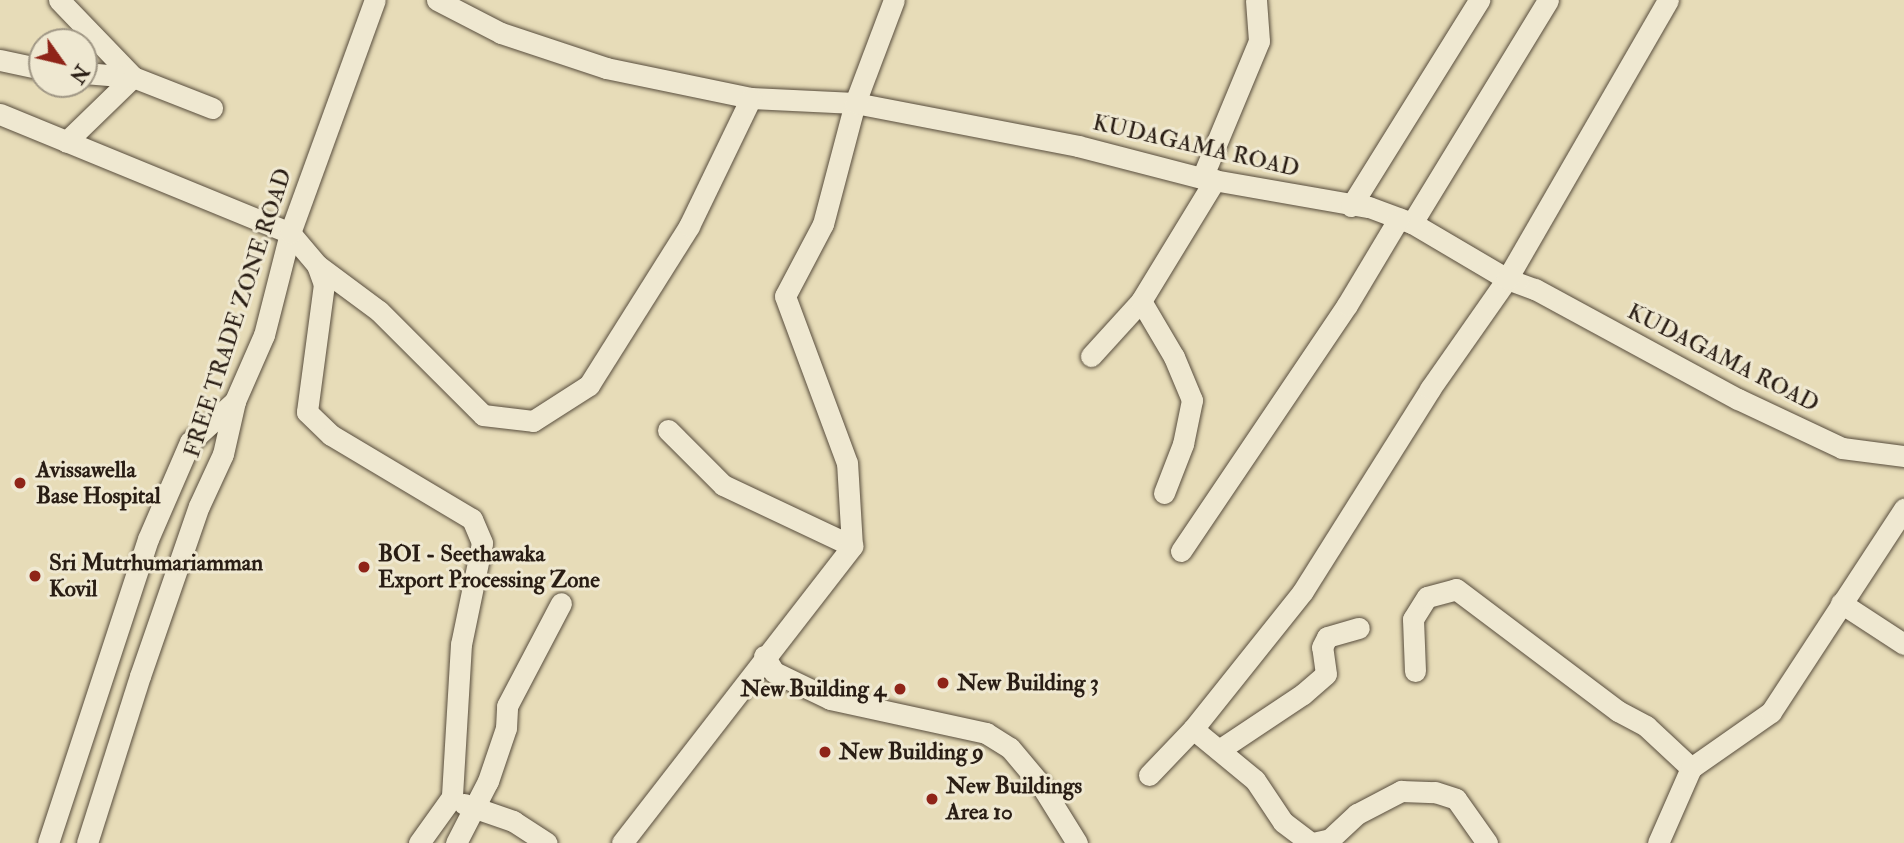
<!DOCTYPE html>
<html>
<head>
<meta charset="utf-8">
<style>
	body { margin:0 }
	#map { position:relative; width:1904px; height:843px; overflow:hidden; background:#e7dcb8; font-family:"IM FELL Double Pica",serif }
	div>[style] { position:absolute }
	.roads { filter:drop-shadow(0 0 2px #584d3d) drop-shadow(0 0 2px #584d3d) }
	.minor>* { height:21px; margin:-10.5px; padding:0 10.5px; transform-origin:10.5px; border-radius:10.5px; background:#efe8d1 }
	.dots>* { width:19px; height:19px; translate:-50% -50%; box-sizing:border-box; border:4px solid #efe8d1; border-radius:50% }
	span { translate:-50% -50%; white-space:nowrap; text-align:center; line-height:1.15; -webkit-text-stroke:6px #efe8d1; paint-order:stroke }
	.street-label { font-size:23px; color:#291d14 }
	.poi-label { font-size:23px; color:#291d14; font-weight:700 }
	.left { translate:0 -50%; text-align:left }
	.right { translate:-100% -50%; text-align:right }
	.north { position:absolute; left:28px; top:28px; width:70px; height:70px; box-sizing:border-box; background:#efe8d1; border:2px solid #a09785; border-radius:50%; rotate:124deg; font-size:19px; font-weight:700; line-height:28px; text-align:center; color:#291d14 }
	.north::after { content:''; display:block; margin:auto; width:24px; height:32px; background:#8f2418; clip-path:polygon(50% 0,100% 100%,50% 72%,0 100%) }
</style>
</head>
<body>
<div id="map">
	<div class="roads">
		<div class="minor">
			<i style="left:59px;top:0;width:107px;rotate:46.1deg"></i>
			<i style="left:133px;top:77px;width:93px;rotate:135.9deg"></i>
			<i style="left:437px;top:0;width:72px;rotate:27.3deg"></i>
			<i style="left:501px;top:33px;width:111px;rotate:18.4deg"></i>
			<i style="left:606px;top:68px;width:148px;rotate:11.7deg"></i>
			<i style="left:751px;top:98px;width:104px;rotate:2.8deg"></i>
			<i style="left:855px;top:103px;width:227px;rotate:10.9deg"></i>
			<i style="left:1078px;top:146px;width:128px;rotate:14.5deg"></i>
			<i style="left:1202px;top:178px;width:169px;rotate:9.9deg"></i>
			<i style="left:1369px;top:207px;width:46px;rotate:20.4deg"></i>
			<i style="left:1412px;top:223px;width:110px;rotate:30.5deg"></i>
			<i style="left:1507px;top:279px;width:30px;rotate:20deg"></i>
			<i style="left:1535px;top:289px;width:231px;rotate:28.5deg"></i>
			<i style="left:1738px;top:399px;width:115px;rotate:25.2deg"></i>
			<i style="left:1842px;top:448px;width:63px;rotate:7.4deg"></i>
			<i style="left:0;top:60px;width:43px;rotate:12.1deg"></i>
			<i style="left:84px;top:73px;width:49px;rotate:4.7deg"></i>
			<i style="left:133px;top:77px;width:85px;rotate:21.4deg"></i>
			<i style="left:0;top:114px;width:313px;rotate:22.3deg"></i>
			<i style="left:290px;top:233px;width:42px;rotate:49.8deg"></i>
			<i style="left:317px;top:265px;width:20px;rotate:70deg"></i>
			<i style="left:324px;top:284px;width:129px;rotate:97.6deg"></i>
			<i style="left:307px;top:412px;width:33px;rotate:44deg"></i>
			<i style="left:331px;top:435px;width:164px;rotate:30.8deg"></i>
			<i style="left:472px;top:519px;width:26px;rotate:67deg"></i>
			<i style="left:482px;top:543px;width:103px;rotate:101.7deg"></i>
			<i style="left:461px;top:644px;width:153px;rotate:93.4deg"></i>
			<i style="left:452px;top:797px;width:57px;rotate:125.7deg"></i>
			<i style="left:1202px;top:178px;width:148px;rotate:-67.4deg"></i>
			<i style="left:1259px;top:41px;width:41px;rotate:-94.2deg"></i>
			<i style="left:1351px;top:206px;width:243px;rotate:-58.1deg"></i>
			<i style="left:1412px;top:223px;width:261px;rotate:-58.6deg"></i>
			<i style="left:317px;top:265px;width:77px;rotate:36.6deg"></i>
			<i style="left:379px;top:311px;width:147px;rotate:45deg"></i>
			<i style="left:483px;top:415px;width:50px;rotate:6.8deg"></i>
			<i style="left:533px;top:421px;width:67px;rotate:-32.7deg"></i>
			<i style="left:589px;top:385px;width:188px;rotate:-57.8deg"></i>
			<i style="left:689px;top:226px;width:142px;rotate:-64.2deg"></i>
			<i style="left:1091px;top:356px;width:74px;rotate:-47.7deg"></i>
			<i style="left:668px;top:430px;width:78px;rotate:45deg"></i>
			<i style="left:723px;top:485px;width:143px;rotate:25.3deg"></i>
			<i style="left:1164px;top:493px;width:53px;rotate:-68.8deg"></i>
			<i style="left:1183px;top:444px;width:45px;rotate:-78.4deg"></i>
			<i style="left:1192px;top:400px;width:47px;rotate:-112.7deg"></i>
			<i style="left:1174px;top:357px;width:65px;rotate:-120.5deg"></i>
			<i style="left:1141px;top:301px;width:142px;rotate:-58.6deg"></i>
			<i style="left:1181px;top:551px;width:297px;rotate:-56deg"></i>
			<i style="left:1347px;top:305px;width:101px;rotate:-59.1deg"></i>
			<i style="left:1841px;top:603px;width:75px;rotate:33.1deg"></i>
			<i style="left:764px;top:656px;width:19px;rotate:58deg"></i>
			<i style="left:774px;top:672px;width:62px;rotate:25.7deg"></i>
			<i style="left:830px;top:699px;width:160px;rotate:12.3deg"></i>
			<i style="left:986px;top:733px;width:28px;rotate:32deg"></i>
			<i style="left:1010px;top:748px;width:48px;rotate:50deg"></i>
			<i style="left:1041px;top:785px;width:68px;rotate:58.2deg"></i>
			<i style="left:1415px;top:671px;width:52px;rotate:-92.2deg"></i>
			<i style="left:1413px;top:619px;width:26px;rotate:-58deg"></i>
			<i style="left:1427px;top:597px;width:30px;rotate:-15deg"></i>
			<i style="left:1456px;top:589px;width:203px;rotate:37deg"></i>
			<i style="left:1618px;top:711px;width:32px;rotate:28deg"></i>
			<i style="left:1646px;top:726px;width:62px;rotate:43deg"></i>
			<i style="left:1193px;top:729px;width:80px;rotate:39.4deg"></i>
			<i style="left:1255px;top:780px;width:50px;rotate:56.3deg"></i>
			<i style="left:1283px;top:822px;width:35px;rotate:37deg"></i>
			<i style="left:1219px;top:750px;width:101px;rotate:-33.7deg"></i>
			<i style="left:1303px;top:694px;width:30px;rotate:-41deg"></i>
			<i style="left:1326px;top:674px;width:27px;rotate:-98deg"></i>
			<i style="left:1322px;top:647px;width:11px;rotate:-63deg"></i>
			<i style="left:1327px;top:637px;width:33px;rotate:-16deg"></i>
			<i style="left:1149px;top:775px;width:64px;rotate:-46.3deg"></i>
			<i style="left:1193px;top:729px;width:176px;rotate:-51.4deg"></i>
			<i style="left:1303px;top:591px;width:239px;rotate:-57.8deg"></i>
			<i style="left:1430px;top:389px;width:134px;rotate:-55deg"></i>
			<i style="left:1507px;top:279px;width:322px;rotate:-60deg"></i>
			<i style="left:464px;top:804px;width:52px;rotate:19.1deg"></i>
			<i style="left:513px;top:821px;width:40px;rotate:32.9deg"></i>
			<i style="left:48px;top:843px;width:320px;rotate:-71.8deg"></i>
			<i style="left:148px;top:539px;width:106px;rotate:-66.6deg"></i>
			<i style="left:190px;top:442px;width:61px;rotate:-42.3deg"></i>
			<i style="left:87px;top:843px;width:175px;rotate:-72.4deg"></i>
			<i style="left:140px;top:676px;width:180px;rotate:-70.9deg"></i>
			<i style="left:199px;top:506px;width:57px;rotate:-65.2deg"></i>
			<i style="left:223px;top:454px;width:54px;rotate:-77.2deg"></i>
			<i style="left:235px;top:401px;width:72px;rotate:-66.3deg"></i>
			<i style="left:264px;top:335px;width:105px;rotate:-75.7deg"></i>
			<i style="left:290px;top:233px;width:248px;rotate:-70deg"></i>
			<i style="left:456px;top:843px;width:70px;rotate:-62.7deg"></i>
			<i style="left:488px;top:781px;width:56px;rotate:-71.2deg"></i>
			<i style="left:506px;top:728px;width:22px;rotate:-87deg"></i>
			<i style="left:507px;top:706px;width:116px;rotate:-62.3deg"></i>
			<i style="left:622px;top:843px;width:376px;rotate:-52.2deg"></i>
			<i style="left:852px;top:546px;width:83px;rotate:-93.4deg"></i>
			<i style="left:847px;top:463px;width:178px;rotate:-110.4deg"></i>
			<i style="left:785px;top:296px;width:81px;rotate:-62.2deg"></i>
			<i style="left:823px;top:224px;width:125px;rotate:-75.2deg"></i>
			<i style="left:855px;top:103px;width:110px;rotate:-69.3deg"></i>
			<i style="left:1313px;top:843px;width:17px;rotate:-13deg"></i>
			<i style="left:1330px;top:839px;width:37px;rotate:-43deg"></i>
			<i style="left:1357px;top:814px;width:50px;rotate:-27.6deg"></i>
			<i style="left:1401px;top:791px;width:34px;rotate:2deg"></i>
			<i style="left:1435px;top:792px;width:22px;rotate:18deg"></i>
			<i style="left:1456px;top:799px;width:54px;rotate:54.8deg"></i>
			<i style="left:1658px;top:843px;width:82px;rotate:-66.3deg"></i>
			<i style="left:1691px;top:768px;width:98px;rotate:-35deg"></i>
			<i style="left:1771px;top:712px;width:243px;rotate:-56.8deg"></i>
		</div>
	</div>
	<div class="dots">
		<i style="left:20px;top:483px;background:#8f2418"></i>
		<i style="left:364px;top:567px;background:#8f2418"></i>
		<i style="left:35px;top:576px;background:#8f2418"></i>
		<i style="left:943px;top:683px;background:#8f2418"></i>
		<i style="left:900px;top:689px;background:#8f2418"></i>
		<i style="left:825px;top:752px;background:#8f2418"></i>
		<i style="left:932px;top:799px;background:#8f2418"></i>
	</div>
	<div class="street-label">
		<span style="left:1196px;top:146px;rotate:13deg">KUDAGAMA ROAD</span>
		<span style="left:238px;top:313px;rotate:-72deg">FREE TRADE ZONE ROAD</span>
		<span style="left:1723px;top:358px;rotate:27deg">KUDAGAMA ROAD</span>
	</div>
	<div class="poi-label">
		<span class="left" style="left:36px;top:483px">Avissawella<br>Base Hospital</span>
		<span class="left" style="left:378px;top:567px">BOI - Seethawaka<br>Export Processing Zone</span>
		<span class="left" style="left:49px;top:576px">Sri Mutrhumariamman<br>Kovil</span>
		<span class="left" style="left:957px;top:683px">New Building 3</span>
		<span class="right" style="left:886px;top:689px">New Building 4</span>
		<span class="left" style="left:839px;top:752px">New Building 9</span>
		<span class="left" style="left:946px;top:799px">New Buildings<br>Area 10</span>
	</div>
	<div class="north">N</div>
</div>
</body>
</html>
